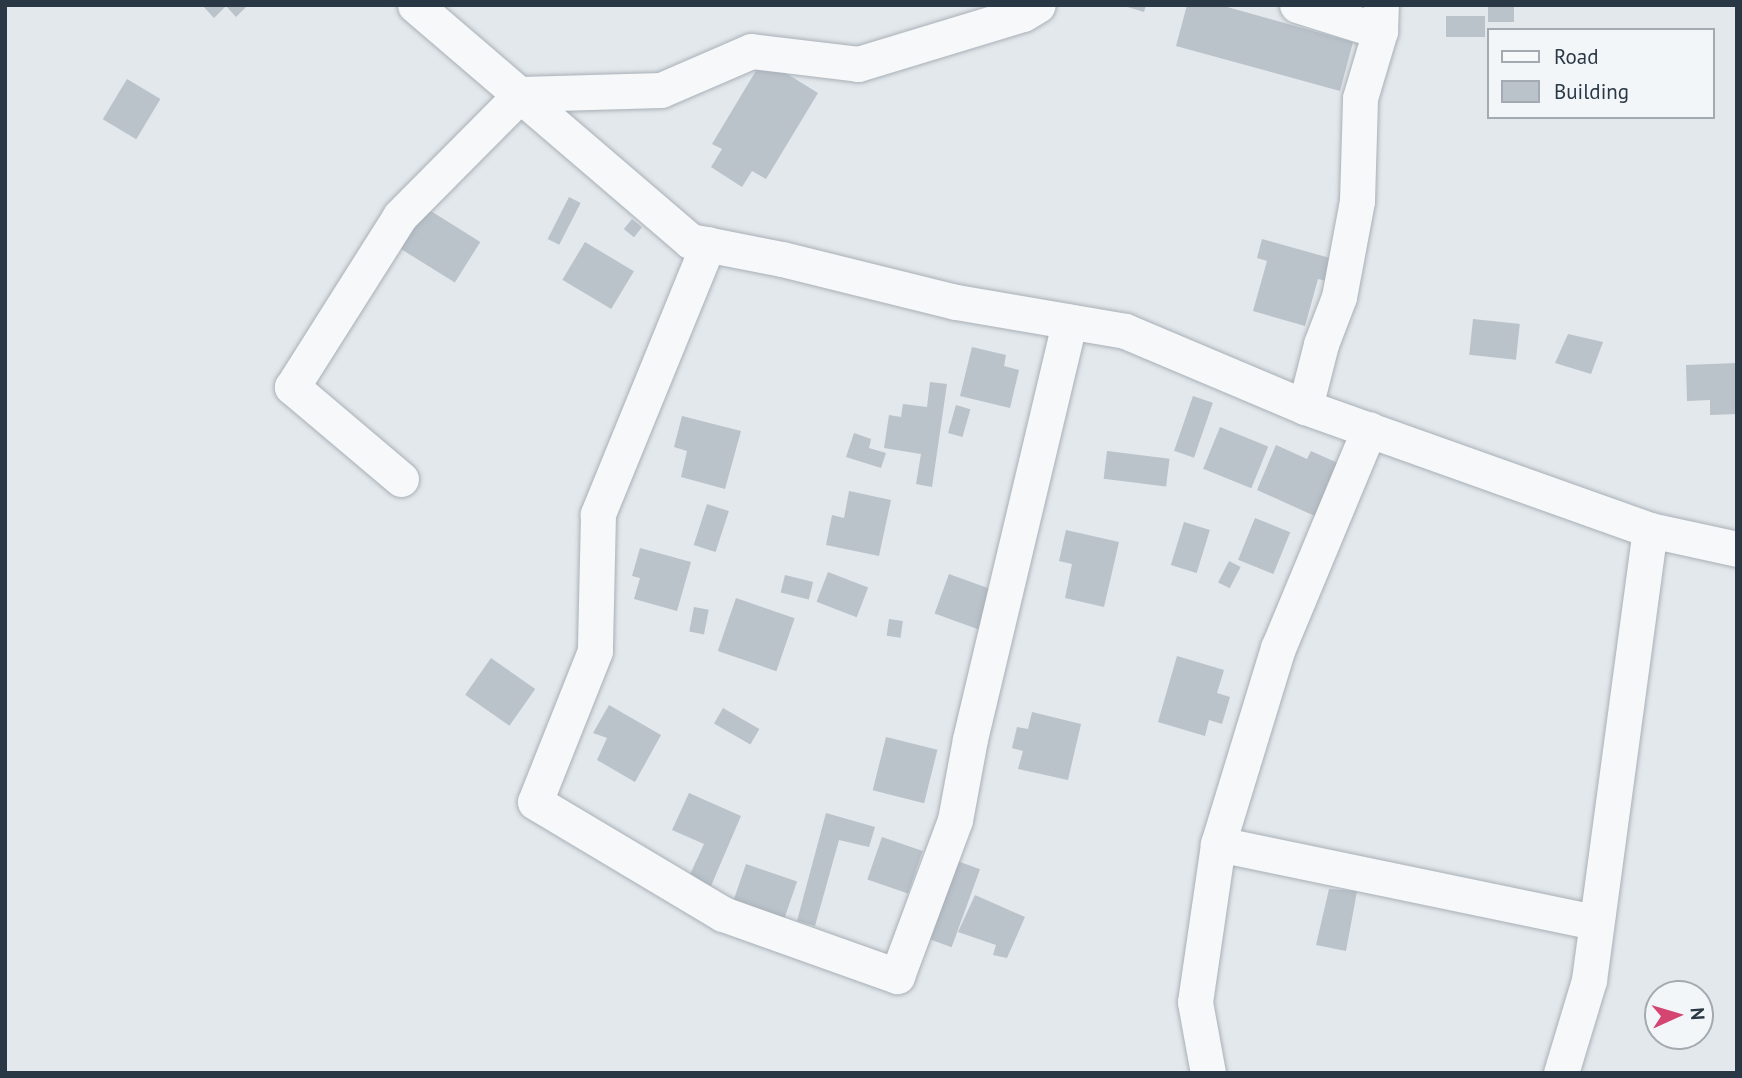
<!DOCTYPE html>
<html>
<head>
<meta charset="utf-8">
<style>
	body { margin:0 }
	#map { position:relative; width:1742px; height:1078px; overflow:hidden; background:#e3e8ec; font-family:"PT Sans",sans-serif }
	div>[style] { position:absolute }
	.building>* { inset:0; background:#bac2ca; transform-origin:0 0 }
	.roads { filter:drop-shadow(0 0 2px #a8b0b7) drop-shadow(0 0 2px #a8b0b7) }
	.minor>* { height:35px; margin:-17.5px; padding:0 17.5px; transform-origin:17.5px; border-radius:17.5px; background:#f6f8f9 }
	span { translate:-50% -50%; white-space:nowrap; text-align:center; line-height:1.15; -webkit-text-stroke:5px #f3f6f9; paint-order:stroke }
	.frame { position:absolute; inset:0; border:7px solid #2a3845; pointer-events:none }
	.legend { position:absolute; left:1487px; top:28px; width:228px; height:91px; box-sizing:border-box; background:#f3f6f9; border:2px solid #a3aab1; margin:0; padding:9px 12px; list-style:none; font-size:21px; color:#2a3845 }
	.legend li { display:flex; align-items:center; gap:14px; height:35px }
	.legend b { width:35px; border:2px solid #a3aab1 }
	.north { position:absolute; left:1644px; top:980px; width:70px; height:70px; box-sizing:border-box; background:#f3f6f9; border:2px solid #a3aab1; border-radius:50%; rotate:86deg; font-size:19px; font-weight:700; line-height:28px; text-align:center; color:#2a3845 }
	.north::after { content:''; display:block; margin:auto; width:24px; height:32px; background:#d44572; clip-path:polygon(50% 0,100% 100%,50% 72%,0 100%) }
</style>
</head>
<body>
<div id="map">
	<div class="building">
		<i style="clip-path:polygon(202px 5px,248px 5px,236px 17px,226px 6px,214px 18px)"></i>
		<i style="clip-path:polygon(1121px 5px,1146px 5px,1144px 12px)"></i>
		<i style="clip-path:polygon(1187px 5px,1220px 5px,1353px 42px,1340px 91px,1176px 46px)"></i>
		<i style="left:1488px;top:5px;width:26px;height:17px"></i>
		<i style="left:1485px;top:16px;width:21px;height:39px;rotate:90deg"></i>
		<i style="clip-path:polygon(763px 59px,818px 93px,766px 179px,752px 171px,742px 187px,711px 167px,722px 149px,712px 144px)"></i>
		<i style="left:127px;top:79px;width:39px;height:47px;rotate:31deg"></i>
		<i style="left:569px;top:197px;width:13px;height:47px;rotate:27deg"></i>
		<i style="left:426px;top:208px;width:64px;height:48px;rotate:32deg"></i>
		<i style="left:632px;top:219px;width:13px;height:13px;rotate:39deg"></i>
		<i style="clip-path:polygon(1262px 239px,1337px 260px,1331px 282px,1318px 279px,1305px 326px,1253px 311px,1267px 261px,1257px 258px)"></i>
		<i style="left:585px;top:242px;width:57px;height:44px;rotate:31deg"></i>
		<i style="left:1473px;top:319px;width:47px;height:36px;rotate:6deg"></i>
		<i style="clip-path:polygon(1568px 334px,1603px 342px,1591px 374px,1555px 363px)"></i>
		<i style="clip-path:polygon(972px 347px,1006px 355px,1004px 366px,1019px 370px,1010px 408px,960px 396px)"></i>
		<i style="clip-path:polygon(1737px 363px,1737px 414px,1710px 415px,1710px 400px,1687px 401px,1686px 365px)"></i>
		<i style="clip-path:polygon(930px 382px,947px 384px,932px 487px,916px 484px,921px 454px,884px 448px,889px 415px,901px 417px,903px 404px,927px 407px)"></i>
		<i style="left:1193px;top:396px;width:21px;height:58px;rotate:19deg"></i>
		<i style="left:956px;top:405px;width:15px;height:29px;rotate:16deg"></i>
		<i style="clip-path:polygon(682px 416px,741px 431px,725px 489px,681px 477px,687px 451px,674px 447px)"></i>
		<i style="left:1220px;top:427px;width:52px;height:45px;rotate:22deg"></i>
		<i style="clip-path:polygon(854px 433px,871px 439px,869px 448px,886px 453px,881px 468px,846px 457px)"></i>
		<i style="clip-path:polygon(1276px 445px,1307px 459px,1311px 451px,1340px 464px,1317px 517px,1257px 490px)"></i>
		<i style="left:1107px;top:451px;width:63px;height:28px;rotate:7deg"></i>
		<i style="clip-path:polygon(849px 491px,891px 500px,879px 556px,826px 545px,832px 515px,844px 518px)"></i>
		<i style="left:707px;top:504px;width:23px;height:43px;rotate:18deg"></i>
		<i style="left:1255px;top:518px;width:38px;height:45px;rotate:22deg"></i>
		<i style="left:1184px;top:522px;width:27px;height:45px;rotate:17deg"></i>
		<i style="clip-path:polygon(1066px 530px,1119px 542px,1104px 607px,1065px 598px,1072px 564px,1059px 561px)"></i>
		<i style="clip-path:polygon(640px 548px,691px 562px,677px 611px,634px 599px,640px 578px,632px 576px)"></i>
		<i style="left:1229px;top:561px;width:13px;height:24px;rotate:27deg"></i>
		<i style="left:828px;top:572px;width:43px;height:32px;rotate:21deg"></i>
		<i style="left:949px;top:574px;width:47px;height:42px;rotate:20deg"></i>
		<i style="left:785px;top:575px;width:29px;height:18px;rotate:14deg"></i>
		<i style="left:736px;top:598px;width:62px;height:56px;rotate:19deg"></i>
		<i style="left:694px;top:607px;width:15px;height:25px;rotate:11deg"></i>
		<i style="left:889px;top:619px;width:14px;height:17px;rotate:8deg"></i>
		<i style="clip-path:polygon(1177px 656px,1224px 670px,1217px 693px,1230px 697px,1222px 724px,1209px 720px,1205px 736px,1158px 722px)"></i>
		<i style="left:491px;top:658px;width:54px;height:45px;rotate:35deg"></i>
		<i style="clip-path:polygon(609px 705px,661px 735px,635px 782px,597px 760px,607px 738px,593px 733px)"></i>
		<i style="left:723px;top:708px;width:42px;height:18px;rotate:30deg"></i>
		<i style="clip-path:polygon(1032px 712px,1081px 724px,1068px 780px,1018px 769px,1023px 751px,1012px 748px,1017px 727px,1028px 729px)"></i>
		<i style="left:886px;top:737px;width:53px;height:55px;rotate:14deg"></i>
		<i style="clip-path:polygon(689px 793px,741px 816px,708px 893px,686px 883px,704px 844px,672px 830px)"></i>
		<i style="clip-path:polygon(826px 813px,875px 827px,869px 847px,839px 840px,815px 926px,797px 921px)"></i>
		<i style="left:882px;top:837px;width:43px;height:45px;rotate:19deg"></i>
		<i style="left:949px;top:858px;width:33px;height:83px;rotate:20deg"></i>
		<i style="left:746px;top:864px;width:54px;height:43px;rotate:19deg"></i>
		<i style="clip-path:polygon(1329px 889px,1357px 891px,1346px 951px,1316px 945px)"></i>
		<i style="clip-path:polygon(975px 895px,1025px 917px,1007px 958px,993px 955px,996px 945px,958px 932px)"></i>
	</div>
	<div class="roads">
		<div class="minor">
			<i style="left:415px;top:5px;width:362px;rotate:40.6deg"></i>
			<i style="left:690px;top:241px;width:94px;rotate:11.1deg"></i>
			<i style="left:782px;top:259px;width:179px;rotate:13.9deg"></i>
			<i style="left:956px;top:302px;width:171px;rotate:9.7deg"></i>
			<i style="left:1125px;top:331px;width:195px;rotate:22.9deg"></i>
			<i style="left:1305px;top:407px;width:366px;rotate:19.6deg"></i>
			<i style="left:1650px;top:530px;width:89px;rotate:12.3deg"></i>
			<i style="left:1297px;top:5px;width:87px;rotate:17.4deg"></i>
			<i style="left:708px;top:244px;width:292px;rotate:112.2deg"></i>
			<i style="left:598px;top:514px;width:137px;rotate:91.3deg"></i>
			<i style="left:595px;top:651px;width:162px;rotate:111.7deg"></i>
			<i style="left:535px;top:802px;width:219px;rotate:30.8deg"></i>
			<i style="left:723px;top:914px;width:185px;rotate:19.6deg"></i>
			<i style="left:897px;top:976px;width:166px;rotate:-69.6deg"></i>
			<i style="left:955px;top:820px;width:82px;rotate:-79.5deg"></i>
			<i style="left:970px;top:739px;width:429px;rotate:-76.6deg"></i>
			<i style="left:1305px;top:407px;width:65px;rotate:-75.7deg"></i>
			<i style="left:1321px;top:344px;width:50px;rotate:-69deg"></i>
			<i style="left:1339px;top:297px;width:98px;rotate:-79.4deg"></i>
			<i style="left:1357px;top:201px;width:103px;rotate:-88.3deg"></i>
			<i style="left:1360px;top:98px;width:70px;rotate:-73.4deg"></i>
			<i style="left:1380px;top:31px;width:26px;rotate:-88deg"></i>
			<i style="left:401px;top:479px;width:143px;rotate:-139.8deg"></i>
			<i style="left:292px;top:387px;width:202px;rotate:-57.7deg"></i>
			<i style="left:400px;top:216px;width:172px;rotate:-45.2deg"></i>
			<i style="left:521px;top:94px;width:140px;rotate:-1.6deg"></i>
			<i style="left:661px;top:90px;width:98px;rotate:-23.4deg"></i>
			<i style="left:751px;top:51px;width:108px;rotate:6.9deg"></i>
			<i style="left:858px;top:64px;width:172px;rotate:-16.9deg"></i>
			<i style="left:1023px;top:14px;width:17px;rotate:-31deg"></i>
			<i style="left:1218px;top:844px;width:386px;rotate:11.7deg"></i>
			<i style="left:1208px;top:1073px;width:72px;rotate:-100.4deg"></i>
			<i style="left:1195px;top:1002px;width:160px;rotate:-81.7deg"></i>
			<i style="left:1218px;top:844px;width:205px;rotate:-73deg"></i>
			<i style="left:1278px;top:648px;width:237px;rotate:-67.4deg"></i>
			<i style="left:1561px;top:1073px;width:97px;rotate:-73.2deg"></i>
			<i style="left:1589px;top:980px;width:454px;rotate:-82.3deg"></i>
		</div>
	</div>
	<div class="frame"></div>
	<ul class="legend">
	<li><b style="height:9px;background:#f6f8f9"></b>Road</li>
	<li><b style="height:19px;background:#bac2ca"></b>Building</li>
	</ul>
	<div class="north">N</div>
</div>
</body>
</html>
